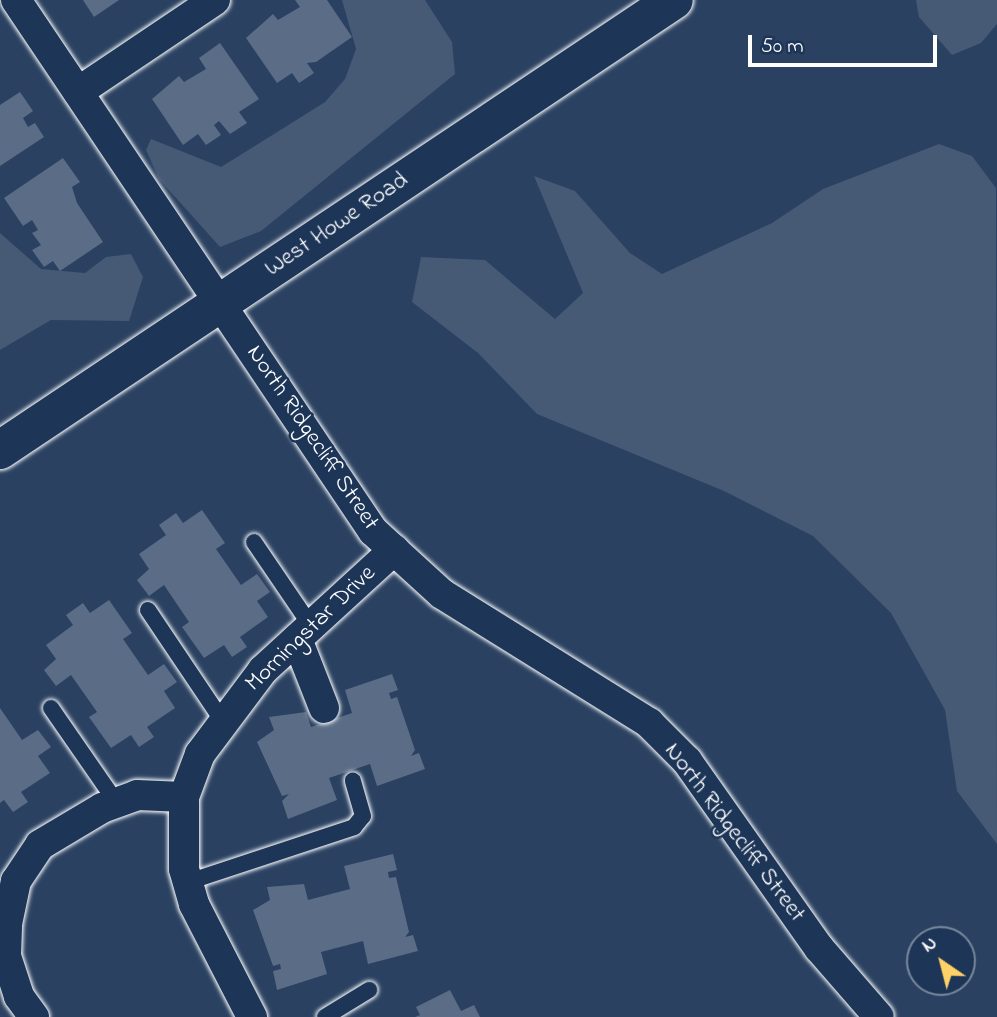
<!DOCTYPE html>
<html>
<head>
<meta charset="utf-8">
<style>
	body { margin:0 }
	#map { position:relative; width:997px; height:1017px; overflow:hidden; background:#2a4161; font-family:"Indie Flower",sans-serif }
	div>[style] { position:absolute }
	.green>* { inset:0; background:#465975 }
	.building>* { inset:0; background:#5b6c86 }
	.roads { filter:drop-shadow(0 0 2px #fff) drop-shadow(0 0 2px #fff) }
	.lane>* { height:16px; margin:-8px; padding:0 8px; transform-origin:8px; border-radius:8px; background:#1d3557 }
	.street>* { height:30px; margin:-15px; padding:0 15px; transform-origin:15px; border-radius:15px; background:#1d3557 }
	.secondary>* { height:38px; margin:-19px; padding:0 19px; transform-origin:19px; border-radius:19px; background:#1d3557 }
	span { translate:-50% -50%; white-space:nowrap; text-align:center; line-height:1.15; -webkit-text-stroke:5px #1d3557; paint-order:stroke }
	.street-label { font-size:24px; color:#fff }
	.north { position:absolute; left:906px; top:926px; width:70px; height:70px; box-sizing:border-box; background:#1d3557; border:2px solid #77869a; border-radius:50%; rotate:325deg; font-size:19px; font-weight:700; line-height:28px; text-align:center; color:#fff }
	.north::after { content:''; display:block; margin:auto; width:24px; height:32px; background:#ffd166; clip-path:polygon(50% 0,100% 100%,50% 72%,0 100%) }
	.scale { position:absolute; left:748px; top:35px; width:189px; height:32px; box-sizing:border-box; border:4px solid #fff; border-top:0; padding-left:9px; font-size:21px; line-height:24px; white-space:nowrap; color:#fff; -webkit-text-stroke:5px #1d3557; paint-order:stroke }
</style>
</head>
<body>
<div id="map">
	<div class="green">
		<i style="clip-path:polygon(342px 0,425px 0,452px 42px,455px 74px,261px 231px,220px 247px,159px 179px,146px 150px,151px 139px,221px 167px,325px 102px,345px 79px,356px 49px)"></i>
		<i style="clip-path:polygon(916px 0,997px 0,997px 24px,981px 43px,952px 55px,919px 17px)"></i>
		<i style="clip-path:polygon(939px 144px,972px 156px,996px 188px,997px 844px,957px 791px,945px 710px,891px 613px,813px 536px,724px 491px,537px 414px,478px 353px,412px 302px,421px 257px,485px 260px,555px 319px,583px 293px,534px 176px,575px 191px,630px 253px,662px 274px,772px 223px,823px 189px)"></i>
		<i style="clip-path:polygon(0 233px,41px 269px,85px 273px,106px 257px,131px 254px,143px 277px,129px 321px,51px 320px,0 350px)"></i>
	</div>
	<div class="building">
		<i style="clip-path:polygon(83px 0,119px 0,94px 17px)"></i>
		<i style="clip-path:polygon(295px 0,327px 0,352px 37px,316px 62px,307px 63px,314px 73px,299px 83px,292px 73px,277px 83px,246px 38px,273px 14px,278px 20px,300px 7px)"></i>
		<i style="clip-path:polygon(220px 43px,259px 99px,239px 112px,247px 123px,230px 134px,219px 121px,214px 125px,221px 135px,206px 145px,198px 134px,183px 145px,152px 99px,179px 76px,184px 82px,206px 69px,199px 58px)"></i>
		<i style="clip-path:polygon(20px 92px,33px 111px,23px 118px,28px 127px,35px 123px,44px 137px,0 166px,0 105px)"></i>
		<i style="clip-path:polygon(63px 158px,80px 182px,72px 187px,77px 203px,103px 242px,60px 271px,53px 261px,44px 267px,32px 250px,41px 245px,32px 233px,38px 230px,32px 220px,23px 226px,4px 198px)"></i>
		<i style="clip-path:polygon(202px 510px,225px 543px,216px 549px,241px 585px,257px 574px,270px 592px,257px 601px,268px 617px,240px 637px,247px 647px,232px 657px,224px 645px,204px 658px,182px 627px,189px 622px,164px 585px,149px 596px,137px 580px,149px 569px,139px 554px,166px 535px,159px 525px,176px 513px,183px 523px)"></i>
		<i style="clip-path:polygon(109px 600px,132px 633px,123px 639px,148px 675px,164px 664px,177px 682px,164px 691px,175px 708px,147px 727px,154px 737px,139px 747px,131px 735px,111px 748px,89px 717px,97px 712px,71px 675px,56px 686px,44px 670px,56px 659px,46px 645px,73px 625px,66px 615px,83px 603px,90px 613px)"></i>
		<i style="clip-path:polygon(392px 674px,398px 690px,389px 693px,391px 699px,397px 697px,415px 750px,411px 756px,419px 753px,425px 769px,377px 786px,370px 764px,329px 778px,337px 800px,288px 819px,282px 801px,289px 794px,282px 796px,257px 742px,274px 730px,269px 717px,306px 712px,311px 727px,352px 713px,345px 690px)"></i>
		<i style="clip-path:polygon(0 708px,22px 740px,38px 730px,51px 747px,38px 756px,50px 773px,21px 792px,28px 802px,13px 812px,4px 800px,0 803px)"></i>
		<i style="clip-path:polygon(393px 854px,397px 870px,388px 872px,389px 878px,396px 877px,409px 932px,405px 937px,413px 935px,418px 951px,368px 964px,363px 941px,321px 952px,327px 974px,277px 990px,273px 971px,281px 969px,280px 964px,273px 966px,253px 910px,270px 900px,267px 887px,304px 884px,308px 900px,350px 889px,344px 866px)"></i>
		<i style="clip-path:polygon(450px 990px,461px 1011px,474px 1005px,480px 1017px,415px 1017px,420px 1015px,416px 1007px)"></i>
	</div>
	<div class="roads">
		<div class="lane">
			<i style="left:254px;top:542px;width:102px;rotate:55.8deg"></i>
			<i style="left:148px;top:610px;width:133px;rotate:56.1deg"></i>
			<i style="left:51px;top:708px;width:114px;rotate:55.3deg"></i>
			<i style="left:188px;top:882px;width:175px;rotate:-18.3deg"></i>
			<i style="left:354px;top:827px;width:14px;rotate:-51deg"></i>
			<i style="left:363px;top:816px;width:37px;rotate:-106deg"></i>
			<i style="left:325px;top:1017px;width:52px;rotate:-31.5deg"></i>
		</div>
		<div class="street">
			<i style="left:16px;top:0;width:640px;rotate:56.09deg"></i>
			<i style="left:373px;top:531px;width:93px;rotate:42.4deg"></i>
			<i style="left:442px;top:594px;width:244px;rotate:31.9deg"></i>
			<i style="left:649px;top:723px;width:54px;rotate:45deg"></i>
			<i style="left:687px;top:761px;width:229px;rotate:54.8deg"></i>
			<i style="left:819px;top:948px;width:91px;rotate:49deg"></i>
			<i style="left:78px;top:92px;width:165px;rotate:-33.9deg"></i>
			<i style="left:297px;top:639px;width:74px;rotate:68.6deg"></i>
			<i style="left:34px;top:1017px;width:26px;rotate:-126deg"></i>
			<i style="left:19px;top:996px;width:42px;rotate:-108deg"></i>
			<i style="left:6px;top:956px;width:32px;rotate:-88deg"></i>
			<i style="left:7px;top:924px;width:44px;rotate:-78.2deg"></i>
			<i style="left:16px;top:881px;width:43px;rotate:-56.3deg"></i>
			<i style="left:40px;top:845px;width:72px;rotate:-30.8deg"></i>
			<i style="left:102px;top:808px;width:37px;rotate:-20deg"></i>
			<i style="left:137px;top:795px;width:47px;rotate:2.4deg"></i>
			<i style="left:252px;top:1017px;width:127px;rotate:-117.2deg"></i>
			<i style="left:194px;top:904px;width:36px;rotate:-106deg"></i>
			<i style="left:184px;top:869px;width:72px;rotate:-90deg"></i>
			<i style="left:184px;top:797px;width:46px;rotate:-69.6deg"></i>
			<i style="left:200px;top:754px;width:105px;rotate:-53.1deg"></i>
			<i style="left:263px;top:670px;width:178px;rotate:-42.5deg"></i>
		</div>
		<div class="secondary">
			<i style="left:0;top:450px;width:810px;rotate:-33.73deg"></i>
		</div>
	</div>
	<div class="street-label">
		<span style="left:337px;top:225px;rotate:-34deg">West Howe Road</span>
		<span style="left:312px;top:438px;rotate:56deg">North Ridgecliff Street</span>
		<span style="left:311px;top:629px;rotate:-44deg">Morningstar Drive</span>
		<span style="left:734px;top:833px;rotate:53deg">North Ridgecliff Street</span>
	</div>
	<div class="north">N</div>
	<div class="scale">50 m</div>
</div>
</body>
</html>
